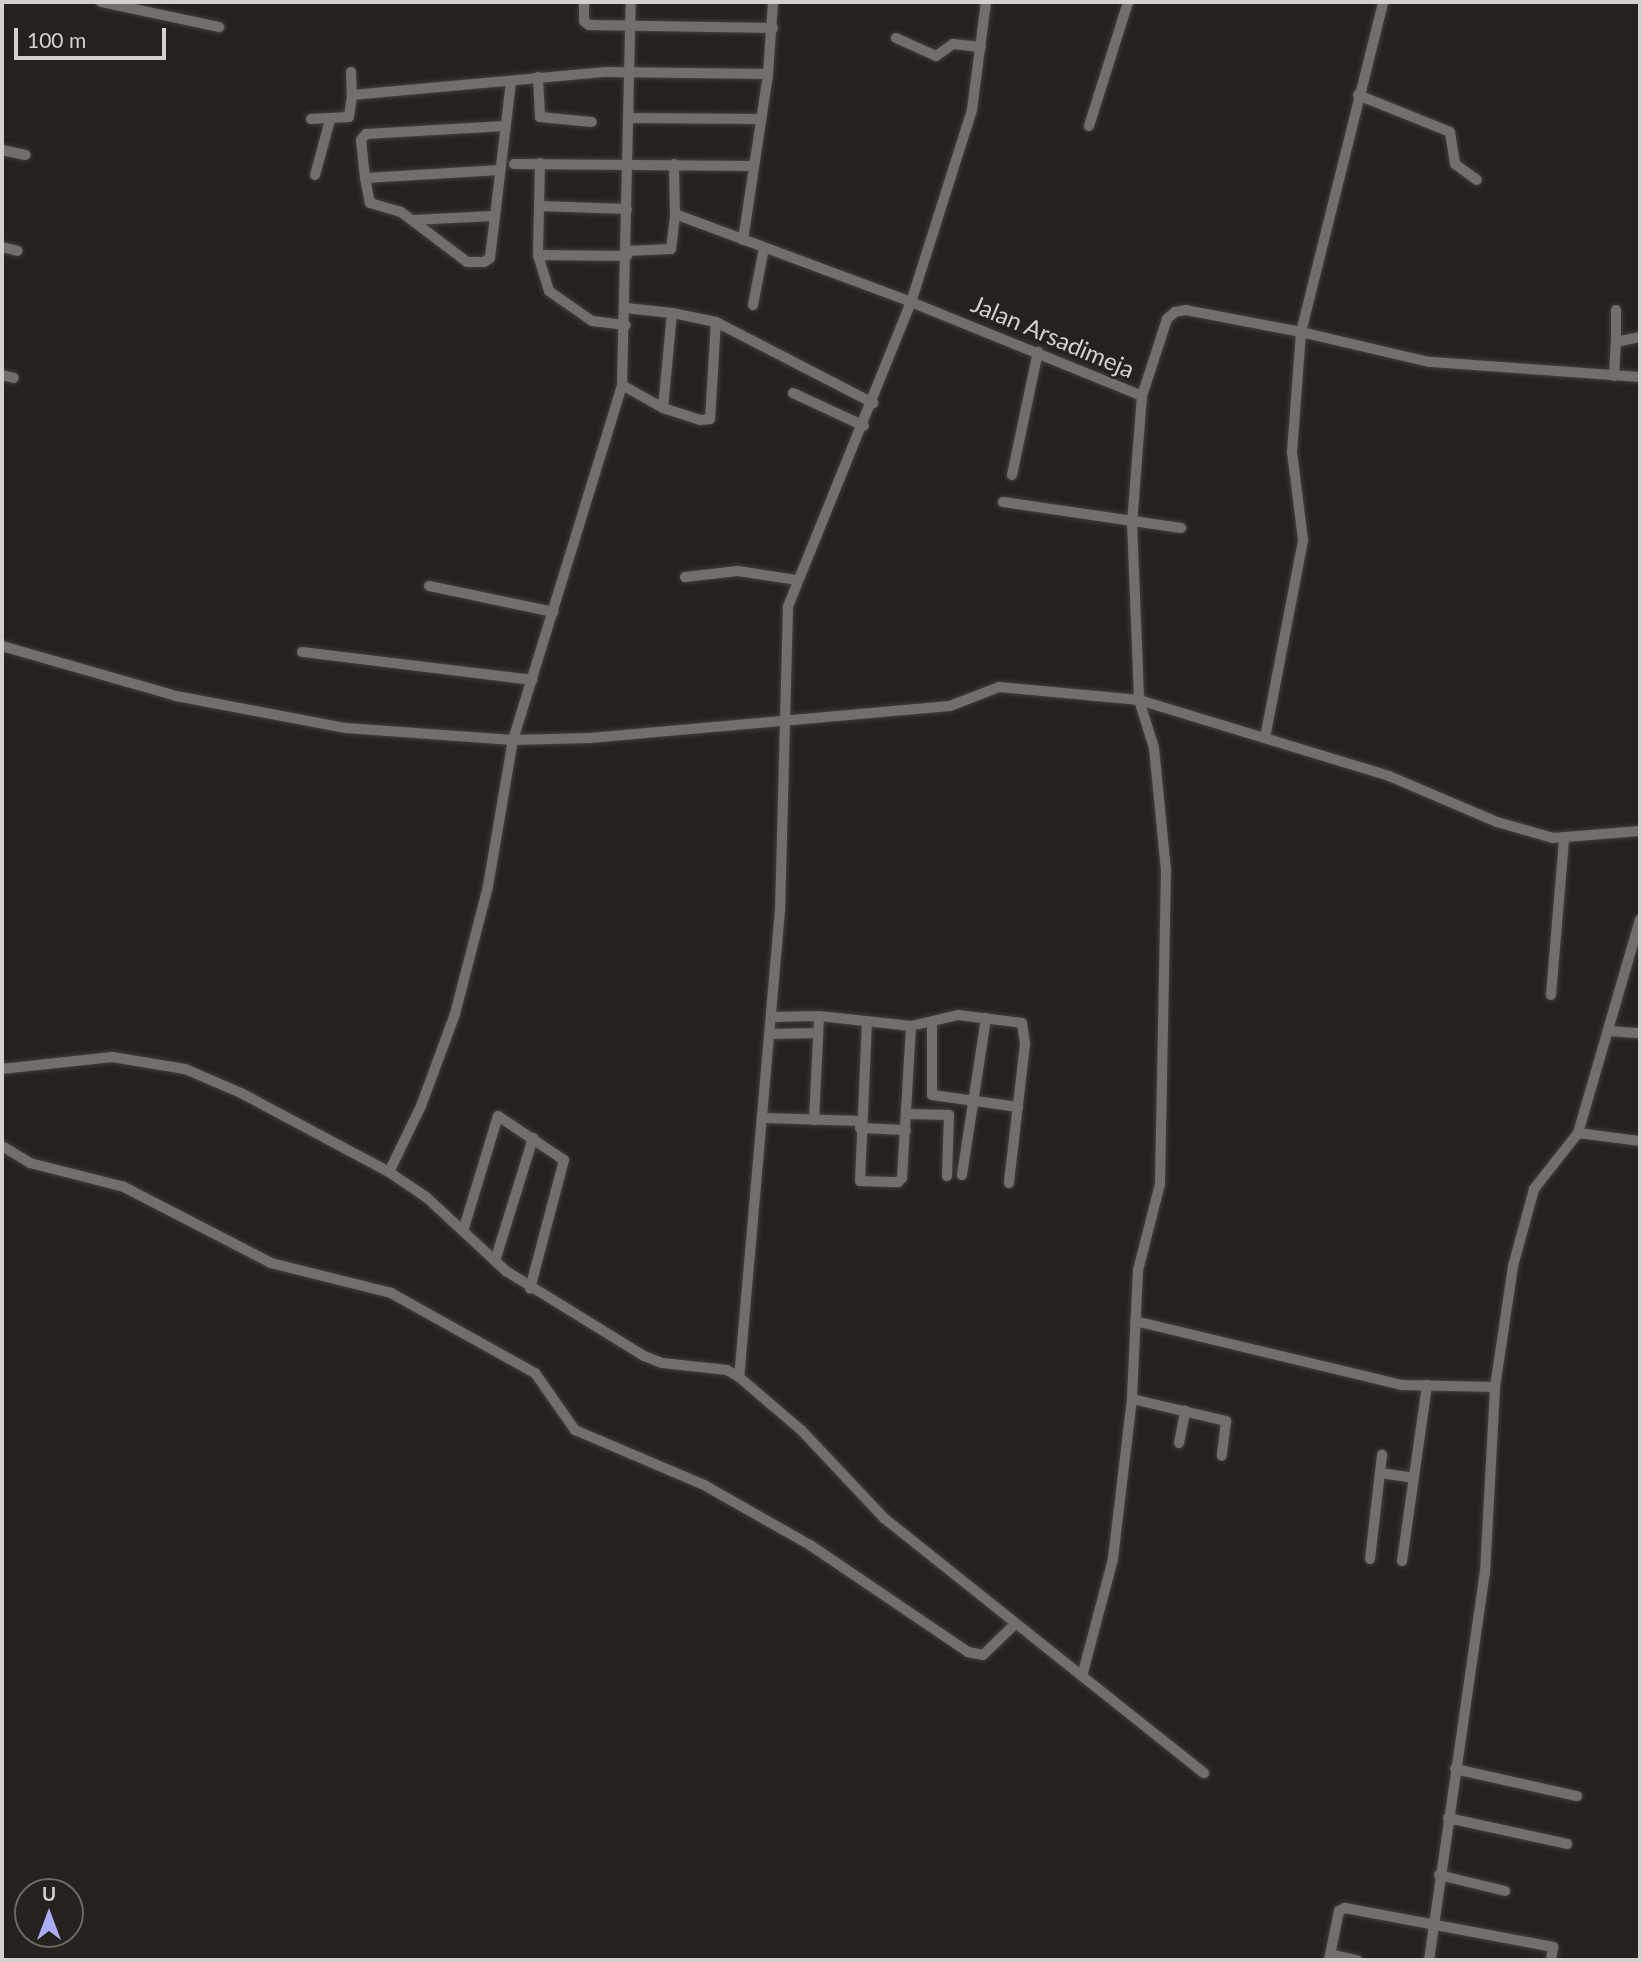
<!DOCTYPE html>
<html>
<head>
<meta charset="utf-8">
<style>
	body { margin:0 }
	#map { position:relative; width:1642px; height:1962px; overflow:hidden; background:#25221e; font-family:Lato,sans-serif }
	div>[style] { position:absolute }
	.roads { filter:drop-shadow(0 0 2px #413e3c) drop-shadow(0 0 2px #413e3c) }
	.minor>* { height:10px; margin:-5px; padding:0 5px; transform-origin:5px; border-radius:5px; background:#726e6a }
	span { translate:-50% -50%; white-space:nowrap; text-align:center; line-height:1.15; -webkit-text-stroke:5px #25221e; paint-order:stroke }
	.street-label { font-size:24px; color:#d3d1cf }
	.frame { position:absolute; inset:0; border:4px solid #d3d1cf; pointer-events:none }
	.north { position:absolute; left:14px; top:1878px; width:70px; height:70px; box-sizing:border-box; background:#25221e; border:2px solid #6b6865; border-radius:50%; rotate:0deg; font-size:19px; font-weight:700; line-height:28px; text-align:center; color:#d3d1cf }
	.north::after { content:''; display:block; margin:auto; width:24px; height:32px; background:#abaffb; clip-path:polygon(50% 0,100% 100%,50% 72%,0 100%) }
	.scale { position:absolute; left:14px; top:28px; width:152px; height:32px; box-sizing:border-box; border:4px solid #d3d1cf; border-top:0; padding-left:9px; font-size:21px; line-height:24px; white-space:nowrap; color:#d3d1cf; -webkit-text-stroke:5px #25221e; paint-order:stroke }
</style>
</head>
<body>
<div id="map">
	<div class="roads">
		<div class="minor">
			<i style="left:101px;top:2px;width:121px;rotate:12deg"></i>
			<i style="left:584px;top:2px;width:19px;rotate:90deg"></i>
			<i style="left:584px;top:21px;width:6px;rotate:39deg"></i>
			<i style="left:589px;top:25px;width:184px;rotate:0.9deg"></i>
			<i style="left:986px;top:2px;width:109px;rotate:97.4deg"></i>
			<i style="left:972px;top:110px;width:201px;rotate:107.6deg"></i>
			<i style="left:911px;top:302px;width:249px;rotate:22.1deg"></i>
			<i style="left:896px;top:38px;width:44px;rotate:24.2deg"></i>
			<i style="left:936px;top:56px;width:21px;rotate:-35deg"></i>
			<i style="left:953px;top:44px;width:28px;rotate:6deg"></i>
			<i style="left:351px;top:72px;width:23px;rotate:88deg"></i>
			<i style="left:538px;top:77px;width:40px;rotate:87.1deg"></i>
			<i style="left:540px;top:117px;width:52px;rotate:5.5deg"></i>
			<i style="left:1358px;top:95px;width:99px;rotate:21.9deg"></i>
			<i style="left:1450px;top:132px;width:32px;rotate:81deg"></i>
			<i style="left:1455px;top:164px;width:27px;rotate:36deg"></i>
			<i style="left:628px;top:118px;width:133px;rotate:0.4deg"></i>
			<i style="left:311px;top:119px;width:38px;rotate:-3deg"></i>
			<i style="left:349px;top:117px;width:22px;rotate:-82deg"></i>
			<i style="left:352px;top:95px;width:255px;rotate:-5.2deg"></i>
			<i style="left:606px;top:72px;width:162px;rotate:0.7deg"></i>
			<i style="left:1089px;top:126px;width:130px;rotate:-72.5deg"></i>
			<i style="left:2px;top:150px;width:24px;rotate:12deg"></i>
			<i style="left:540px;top:163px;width:43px;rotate:91.3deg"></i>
			<i style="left:539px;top:206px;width:88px;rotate:2deg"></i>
			<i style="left:514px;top:164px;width:240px;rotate:0.5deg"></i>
			<i style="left:674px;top:164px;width:50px;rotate:88.9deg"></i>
			<i style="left:500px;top:170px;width:135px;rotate:176.6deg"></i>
			<i style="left:365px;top:178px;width:38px;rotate:-96deg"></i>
			<i style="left:361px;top:140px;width:8px;rotate:-50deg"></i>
			<i style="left:366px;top:134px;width:139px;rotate:-3.3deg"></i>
			<i style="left:315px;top:175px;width:57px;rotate:-74.7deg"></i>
			<i style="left:365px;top:178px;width:25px;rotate:79deg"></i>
			<i style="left:370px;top:203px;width:32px;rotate:16deg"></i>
			<i style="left:401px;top:212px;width:83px;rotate:37.1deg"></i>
			<i style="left:467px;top:262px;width:17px"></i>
			<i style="left:484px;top:262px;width:7px;rotate:-34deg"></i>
			<i style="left:490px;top:258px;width:176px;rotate:-83.2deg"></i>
			<i style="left:539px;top:206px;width:49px;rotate:91.2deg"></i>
			<i style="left:538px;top:255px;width:38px;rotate:73deg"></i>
			<i style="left:549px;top:291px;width:52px;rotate:34.9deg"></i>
			<i style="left:592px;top:321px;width:34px;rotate:7deg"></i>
			<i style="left:413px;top:220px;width:80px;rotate:-2.9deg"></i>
			<i style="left:743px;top:240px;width:168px;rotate:-81.4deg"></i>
			<i style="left:768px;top:74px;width:72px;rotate:-86deg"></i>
			<i style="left:2px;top:247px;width:16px;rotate:14deg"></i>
			<i style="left:627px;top:251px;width:44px;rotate:-2.6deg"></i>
			<i style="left:671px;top:249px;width:35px;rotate:-83deg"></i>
			<i style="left:675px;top:214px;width:252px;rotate:20.4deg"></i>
			<i style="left:911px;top:302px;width:329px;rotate:112deg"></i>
			<i style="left:788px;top:607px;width:303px;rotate:91.5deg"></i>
			<i style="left:780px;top:910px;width:469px;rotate:95deg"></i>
			<i style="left:538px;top:255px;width:89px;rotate:0.6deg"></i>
			<i style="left:753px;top:305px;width:58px;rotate:-79.1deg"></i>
			<i style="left:626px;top:308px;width:46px;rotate:6.2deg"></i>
			<i style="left:672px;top:313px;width:95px;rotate:95.4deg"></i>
			<i style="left:1616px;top:310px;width:32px;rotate:90deg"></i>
			<i style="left:716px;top:322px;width:177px;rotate:27.3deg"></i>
			<i style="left:2px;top:375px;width:12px;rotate:14deg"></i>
			<i style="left:1614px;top:376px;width:34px;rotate:-87deg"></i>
			<i style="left:1616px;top:342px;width:25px;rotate:-12deg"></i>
			<i style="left:1640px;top:377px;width:212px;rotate:-175.9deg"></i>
			<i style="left:1429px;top:362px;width:131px;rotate:-166.8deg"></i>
			<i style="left:1301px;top:332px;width:117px;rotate:-169.2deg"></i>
			<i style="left:1186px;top:310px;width:11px;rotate:170deg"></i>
			<i style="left:1175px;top:312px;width:11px;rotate:139deg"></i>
			<i style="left:1167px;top:319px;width:81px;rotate:108deg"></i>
			<i style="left:1142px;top:396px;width:126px;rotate:94.5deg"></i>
			<i style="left:1132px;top:522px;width:178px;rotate:87.7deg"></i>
			<i style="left:1139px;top:700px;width:261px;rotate:16.9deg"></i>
			<i style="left:1389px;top:776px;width:117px;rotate:23.1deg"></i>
			<i style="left:1497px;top:822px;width:58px;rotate:15.9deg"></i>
			<i style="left:1553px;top:838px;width:87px;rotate:-4.6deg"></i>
			<i style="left:622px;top:385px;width:47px;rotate:29.3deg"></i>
			<i style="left:663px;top:408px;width:39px;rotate:18deg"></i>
			<i style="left:700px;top:420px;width:10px;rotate:-6deg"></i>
			<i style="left:710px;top:419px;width:97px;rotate:-86.5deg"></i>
			<i style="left:716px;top:322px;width:45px;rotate:-168.4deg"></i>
			<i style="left:793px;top:393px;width:78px;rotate:24.9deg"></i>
			<i style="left:1012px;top:475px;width:126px;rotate:-78.1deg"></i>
			<i style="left:1003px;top:502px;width:180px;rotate:8.3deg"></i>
			<i style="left:685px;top:577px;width:53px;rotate:-6.5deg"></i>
			<i style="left:738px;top:571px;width:60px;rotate:8.7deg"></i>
			<i style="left:429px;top:586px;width:127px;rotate:11.8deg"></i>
			<i style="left:2px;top:646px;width:181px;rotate:16deg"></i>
			<i style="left:176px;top:696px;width:173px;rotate:10.7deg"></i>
			<i style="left:346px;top:728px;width:167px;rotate:4.1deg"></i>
			<i style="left:513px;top:740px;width:77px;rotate:-1.5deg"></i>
			<i style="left:590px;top:738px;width:361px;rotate:-5.1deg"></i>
			<i style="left:950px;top:706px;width:53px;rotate:-21.2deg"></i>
			<i style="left:999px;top:687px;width:141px;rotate:5.3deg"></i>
			<i style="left:1139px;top:700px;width:50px;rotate:72.6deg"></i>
			<i style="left:1154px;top:748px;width:123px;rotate:84.4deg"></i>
			<i style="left:1166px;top:870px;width:314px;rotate:91.1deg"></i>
			<i style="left:1160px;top:1184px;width:89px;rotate:104.3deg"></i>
			<i style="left:1138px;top:1270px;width:129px;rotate:92.7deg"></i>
			<i style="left:1132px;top:1399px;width:161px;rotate:96.8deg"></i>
			<i style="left:1113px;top:1559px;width:121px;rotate:104.8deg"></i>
			<i style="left:1082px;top:1676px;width:253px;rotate:-141.4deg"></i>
			<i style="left:884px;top:1518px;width:121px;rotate:-133.3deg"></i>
			<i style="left:801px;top:1430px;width:82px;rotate:-139.5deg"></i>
			<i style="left:739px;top:1377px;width:14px;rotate:-150deg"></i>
			<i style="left:727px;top:1370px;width:65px;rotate:-173.9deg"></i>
			<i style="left:662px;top:1363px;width:19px;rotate:-159deg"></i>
			<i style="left:644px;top:1356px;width:162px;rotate:-148.4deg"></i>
			<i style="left:506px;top:1271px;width:109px;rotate:-137.2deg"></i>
			<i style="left:426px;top:1197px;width:45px;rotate:-146deg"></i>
			<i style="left:389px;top:1172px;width:168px;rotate:-151.9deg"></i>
			<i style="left:241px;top:1093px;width:61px;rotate:-156.8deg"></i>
			<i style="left:185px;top:1069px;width:74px;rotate:-170.7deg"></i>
			<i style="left:112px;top:1057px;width:111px;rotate:173.8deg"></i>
			<i style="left:302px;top:652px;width:232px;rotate:6.9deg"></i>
			<i style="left:1265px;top:738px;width:202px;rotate:-79.1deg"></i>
			<i style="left:1303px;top:540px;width:89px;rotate:-97.1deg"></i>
			<i style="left:1292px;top:452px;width:120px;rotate:-85.7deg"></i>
			<i style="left:1301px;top:332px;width:340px;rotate:-76deg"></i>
			<i style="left:1551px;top:995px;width:157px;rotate:-85.2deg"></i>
			<i style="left:771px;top:1017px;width:48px;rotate:-1.2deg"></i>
			<i style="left:819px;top:1016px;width:93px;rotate:6.2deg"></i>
			<i style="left:911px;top:1026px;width:48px;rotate:-13.2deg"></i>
			<i style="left:958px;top:1015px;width:64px;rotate:7.1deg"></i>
			<i style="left:1022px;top:1023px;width:21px;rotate:82deg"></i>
			<i style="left:1025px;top:1044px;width:140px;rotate:96.6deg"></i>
			<i style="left:867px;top:1021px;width:160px;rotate:92.5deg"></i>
			<i style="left:860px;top:1181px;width:38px;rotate:2deg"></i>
			<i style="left:898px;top:1182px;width:6px;rotate:-45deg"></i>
			<i style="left:902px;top:1178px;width:152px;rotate:-86.6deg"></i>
			<i style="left:932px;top:1023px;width:72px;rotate:90deg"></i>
			<i style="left:932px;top:1095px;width:87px;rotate:7.9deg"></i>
			<i style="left:1608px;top:1031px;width:32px;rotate:4deg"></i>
			<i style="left:770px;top:1034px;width:48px;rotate:-1.2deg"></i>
			<i style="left:907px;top:1114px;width:42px;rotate:1.4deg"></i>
			<i style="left:949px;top:1115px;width:61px;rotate:91.9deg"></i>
			<i style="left:765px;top:1118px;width:95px;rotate:1.8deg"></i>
			<i style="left:814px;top:1120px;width:104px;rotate:-87.2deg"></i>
			<i style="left:860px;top:1128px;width:46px;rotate:2.5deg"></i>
			<i style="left:1578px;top:1133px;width:63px;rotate:7.4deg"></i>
			<i style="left:2px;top:1146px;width:33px;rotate:31deg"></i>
			<i style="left:30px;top:1163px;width:97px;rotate:14.3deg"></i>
			<i style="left:124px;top:1187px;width:165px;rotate:27.3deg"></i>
			<i style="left:271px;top:1263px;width:124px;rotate:14deg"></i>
			<i style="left:391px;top:1293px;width:165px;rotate:29.1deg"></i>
			<i style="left:535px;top:1373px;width:70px;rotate:54.9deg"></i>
			<i style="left:575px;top:1430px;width:142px;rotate:23.1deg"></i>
			<i style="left:706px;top:1486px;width:120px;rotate:29.6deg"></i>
			<i style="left:810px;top:1545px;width:191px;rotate:34.1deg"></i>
			<i style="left:968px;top:1652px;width:15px;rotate:11deg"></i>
			<i style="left:983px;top:1655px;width:42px;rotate:-44deg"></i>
			<i style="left:389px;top:1172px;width:73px;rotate:-64.1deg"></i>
			<i style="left:421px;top:1106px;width:98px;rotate:-69.7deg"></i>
			<i style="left:455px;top:1014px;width:132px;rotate:-75.5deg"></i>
			<i style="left:488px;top:886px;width:148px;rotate:-80.3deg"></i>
			<i style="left:513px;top:740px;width:371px;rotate:-72.9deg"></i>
			<i style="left:622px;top:385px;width:383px;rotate:-88.7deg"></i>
			<i style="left:962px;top:1175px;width:159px;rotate:-81.3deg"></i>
			<i style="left:463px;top:1231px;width:120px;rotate:-73.1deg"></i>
			<i style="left:498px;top:1116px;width:79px;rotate:33.7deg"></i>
			<i style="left:564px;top:1160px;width:133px;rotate:104.8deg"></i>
			<i style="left:495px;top:1261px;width:129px;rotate:-72.8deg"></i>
			<i style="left:1135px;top:1321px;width:275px;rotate:13.5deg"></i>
			<i style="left:1402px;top:1385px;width:93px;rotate:1.2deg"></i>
			<i style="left:1132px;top:1399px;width:97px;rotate:13.2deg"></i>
			<i style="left:1226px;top:1421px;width:35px;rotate:97deg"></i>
			<i style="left:1179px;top:1443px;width:33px;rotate:-79deg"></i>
			<i style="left:1380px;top:1473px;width:34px;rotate:8deg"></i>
			<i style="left:1370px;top:1559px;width:105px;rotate:-83.4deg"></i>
			<i style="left:1402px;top:1561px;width:178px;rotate:-81.9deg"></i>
			<i style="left:1082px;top:1676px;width:156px;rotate:38.5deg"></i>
			<i style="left:1455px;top:1769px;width:125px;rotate:12.5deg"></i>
			<i style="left:1448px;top:1818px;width:122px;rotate:12.3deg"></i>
			<i style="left:1439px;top:1875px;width:68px;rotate:13.6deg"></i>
			<i style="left:1330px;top:1954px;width:28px;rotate:13deg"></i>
			<i style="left:1329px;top:1960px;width:50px;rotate:-78.5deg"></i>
			<i style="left:1339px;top:1911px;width:7px;rotate:-27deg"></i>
			<i style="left:1345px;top:1908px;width:212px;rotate:10.6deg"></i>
			<i style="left:1553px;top:1947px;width:13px;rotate:99deg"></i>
			<i style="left:1429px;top:1960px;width:391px;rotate:-81.8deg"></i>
			<i style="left:1485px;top:1573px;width:186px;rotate:-86.9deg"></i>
			<i style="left:1495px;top:1387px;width:122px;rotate:-81.5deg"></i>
			<i style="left:1513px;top:1266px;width:80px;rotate:-74.7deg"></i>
			<i style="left:1534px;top:1189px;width:71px;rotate:-51.8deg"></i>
			<i style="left:1578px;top:1133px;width:222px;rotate:-73.8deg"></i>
		</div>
	</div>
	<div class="street-label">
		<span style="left:1053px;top:336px;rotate:23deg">Jalan Arsadimeja</span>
	</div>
	<div class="frame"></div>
	<div class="north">U</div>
	<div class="scale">100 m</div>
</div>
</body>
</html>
